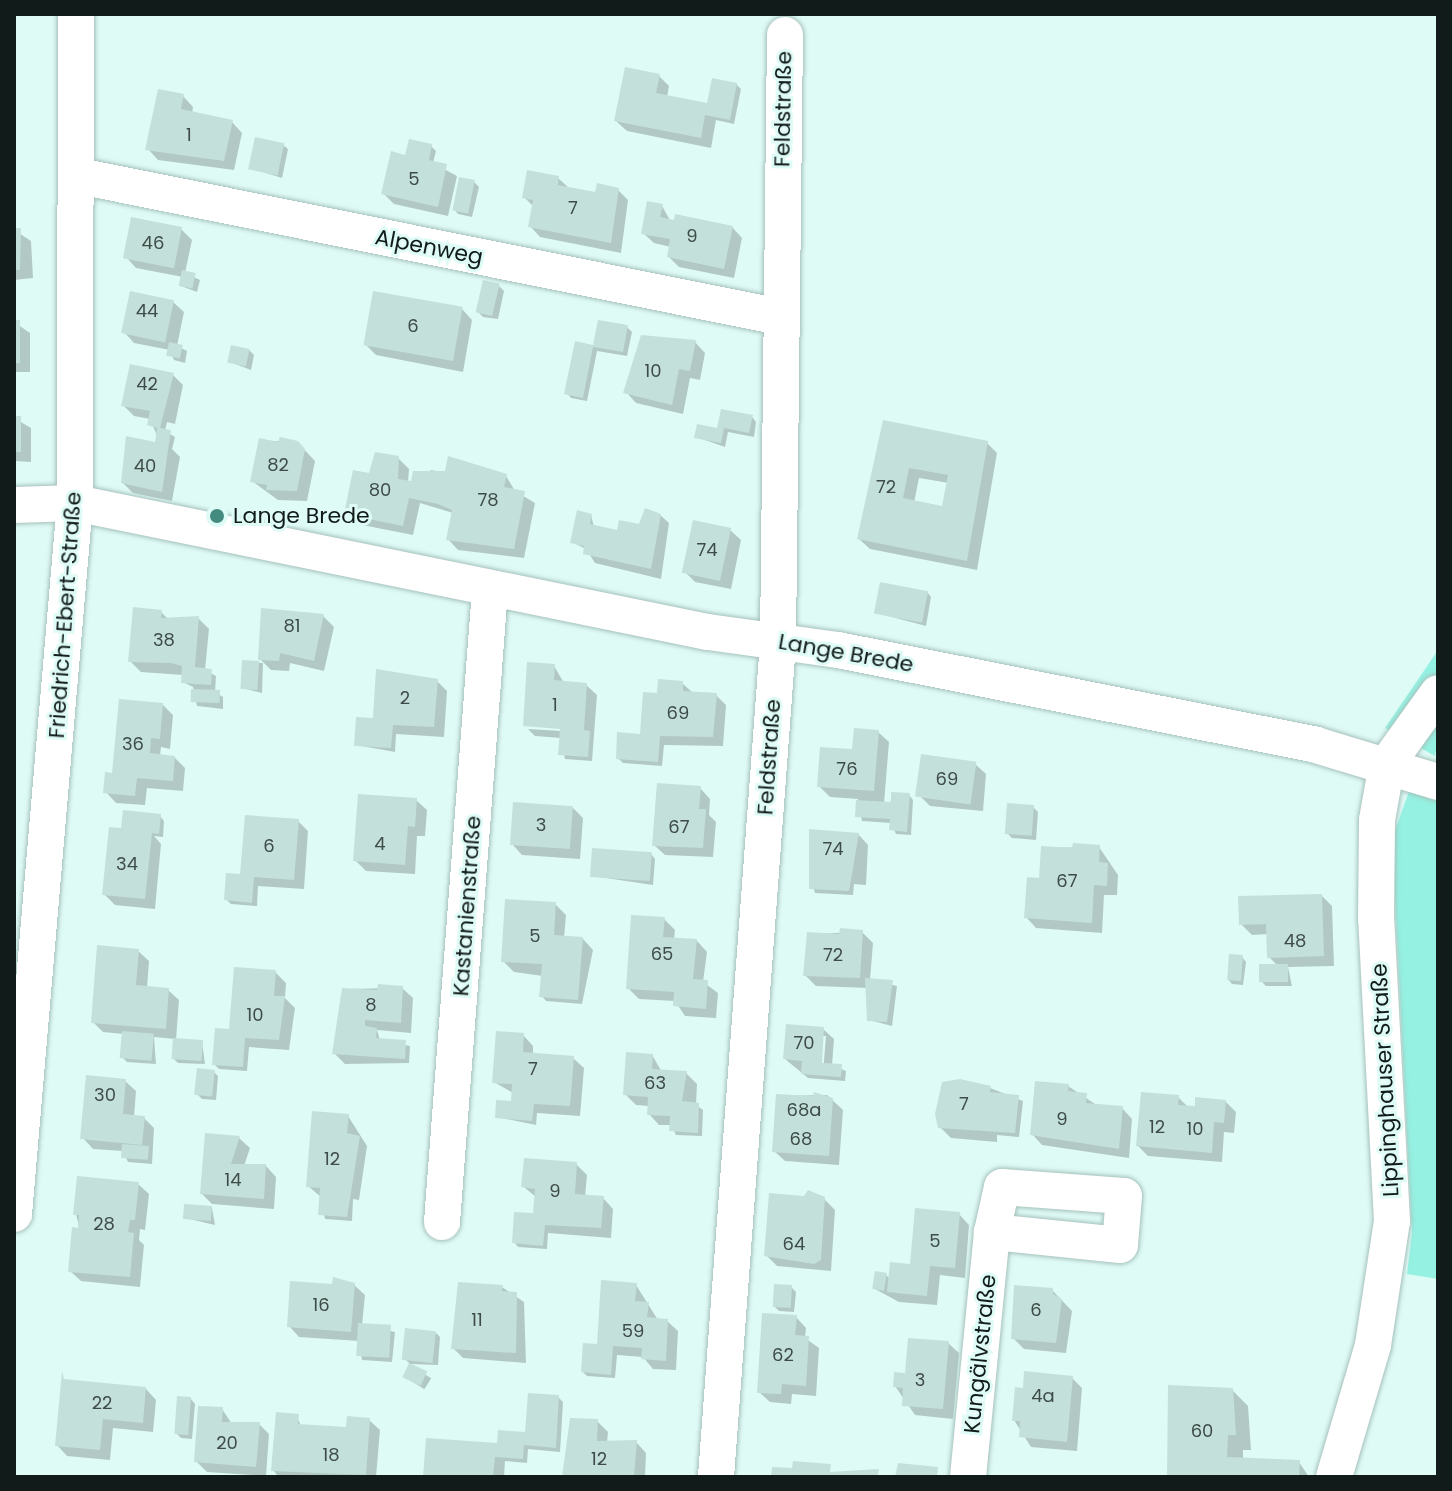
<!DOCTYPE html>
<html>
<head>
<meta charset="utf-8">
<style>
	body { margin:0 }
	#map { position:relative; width:1452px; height:1491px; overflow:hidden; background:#dffbf6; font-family:Poppins,sans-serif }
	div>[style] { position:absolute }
	.green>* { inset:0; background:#95f1e2 }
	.shadow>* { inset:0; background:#0003; transform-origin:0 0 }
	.building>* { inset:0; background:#c4e0da; transform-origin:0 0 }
	.roads { filter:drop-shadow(0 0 2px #a6c1bc) drop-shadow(0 0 2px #a6c1bc) }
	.street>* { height:36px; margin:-18px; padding:0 18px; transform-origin:18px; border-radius:18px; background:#fff }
	.dots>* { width:22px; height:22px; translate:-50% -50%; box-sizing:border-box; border:4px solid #dffbf6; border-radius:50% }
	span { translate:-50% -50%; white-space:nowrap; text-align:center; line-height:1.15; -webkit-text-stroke:6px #dffbf6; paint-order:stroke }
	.number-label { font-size:18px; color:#3e4c49 }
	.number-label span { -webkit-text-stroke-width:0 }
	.street-label { font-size:22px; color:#111b19 }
	.poi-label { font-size:22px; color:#111b19 }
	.left { translate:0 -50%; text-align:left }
	.frame { position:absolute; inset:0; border:16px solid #111b19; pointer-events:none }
</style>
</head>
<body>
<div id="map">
	<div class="green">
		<i style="clip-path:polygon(1438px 650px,1438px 737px,1435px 756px,1385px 728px)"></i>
		<i style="clip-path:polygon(1412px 783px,1438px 792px,1438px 1279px,1407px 1274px,1412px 1233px,1392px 839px)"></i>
	</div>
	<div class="shadow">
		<i style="clip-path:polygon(659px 76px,669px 86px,667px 97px,706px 105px,736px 84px,741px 89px,734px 124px,716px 120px,711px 148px,627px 131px,616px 121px)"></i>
		<i style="clip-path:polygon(183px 96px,193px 107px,192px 114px,232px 122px,242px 133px,234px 170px,158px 160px,148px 149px)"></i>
		<i style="clip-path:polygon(283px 145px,288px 149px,282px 178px,250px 168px)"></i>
		<i style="clip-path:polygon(431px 146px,436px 151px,433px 163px,457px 176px,448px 216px,394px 204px,384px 194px,406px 157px)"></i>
		<i style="clip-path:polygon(558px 178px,570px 189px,597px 194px,618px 190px,628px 200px,621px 253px,540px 237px,530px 226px,534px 207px,524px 197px)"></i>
		<i style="clip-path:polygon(474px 182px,479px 187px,472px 217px,458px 214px,454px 209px)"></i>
		<i style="clip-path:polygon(662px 206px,671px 222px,732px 227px,742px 238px,734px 278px,679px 267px,669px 257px,671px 247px,654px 243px,643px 233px)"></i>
		<i style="clip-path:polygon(181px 229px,192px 240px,185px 273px,200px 280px,197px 292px,181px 286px,183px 277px,136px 268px,126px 257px)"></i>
		<i style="clip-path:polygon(14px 230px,31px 241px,33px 278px,14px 280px)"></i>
		<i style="clip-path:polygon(499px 286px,504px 291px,498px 319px,483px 317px,478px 312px)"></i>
		<i style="clip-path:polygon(173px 302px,184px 312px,177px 346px,187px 351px,185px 363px,174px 360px,170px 350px,134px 343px,124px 332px)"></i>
		<i style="clip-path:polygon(462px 309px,472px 320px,463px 372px,376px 355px,365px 344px)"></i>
		<i style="clip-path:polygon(14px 322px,30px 333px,30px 372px,14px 372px)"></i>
		<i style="clip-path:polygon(627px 327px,632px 332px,627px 356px,597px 351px,587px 401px,571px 398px,567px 393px,577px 344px,595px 347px)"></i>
		<i style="clip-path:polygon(695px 342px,705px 353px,700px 380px,690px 378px,683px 414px,636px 403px,626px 392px)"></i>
		<i style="clip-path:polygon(249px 350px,254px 355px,251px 370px,230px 362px)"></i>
		<i style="clip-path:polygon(173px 375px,183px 385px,175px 424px,167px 422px,165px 431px,175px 437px,172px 449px,180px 457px,172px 501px,133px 493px,123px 483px,161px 445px,150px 419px,134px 416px,123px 405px)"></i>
		<i style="clip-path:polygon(752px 417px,756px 422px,754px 437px,728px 432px,725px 447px,696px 437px)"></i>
		<i style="clip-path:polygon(14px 418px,31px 428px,31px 462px,14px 461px)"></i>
		<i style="clip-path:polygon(evenodd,884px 423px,987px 443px,997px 453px,977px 570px,870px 549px,859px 539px,884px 423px,919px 478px,949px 483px,944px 508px,914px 503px,919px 478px)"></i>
		<i style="clip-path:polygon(261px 440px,298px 443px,315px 461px,307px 501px,278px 500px,252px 481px)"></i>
		<i style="clip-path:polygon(398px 458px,409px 469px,408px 482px,429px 476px,431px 470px,446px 473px,449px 459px,506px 476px,515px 491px,535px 503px,524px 558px,458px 550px,448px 539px,453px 513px,420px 503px,413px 535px,357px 524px,346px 513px,370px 475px)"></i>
		<i style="clip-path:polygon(646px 510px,658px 513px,669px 523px,661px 579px,595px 563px,586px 549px,572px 542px,591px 515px,594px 527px,618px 532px,640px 526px)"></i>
		<i style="clip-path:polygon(730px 530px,741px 540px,731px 589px,695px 582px,685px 572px)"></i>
		<i style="clip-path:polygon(927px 592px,931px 597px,926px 626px,877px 613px)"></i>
		<i style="clip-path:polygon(161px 612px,169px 620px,198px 618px,209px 629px,205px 670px,216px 676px,215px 692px,223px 697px,223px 709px,197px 706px,193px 687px,183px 682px,183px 675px,141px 672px,130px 661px)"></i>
		<i style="clip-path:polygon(323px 616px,334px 627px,324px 671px,290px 663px,289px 671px,271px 670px,260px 659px)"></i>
		<i style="clip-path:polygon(243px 662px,263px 663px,262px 693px,242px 688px)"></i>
		<i style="clip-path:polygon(554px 666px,564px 683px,586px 685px,597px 695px,592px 761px,565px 759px,561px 738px,535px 736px,528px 729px,562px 731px,562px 727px,525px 724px)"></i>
		<i style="clip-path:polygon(437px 681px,447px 691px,444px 737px,396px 734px,395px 752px,356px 745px,375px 723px)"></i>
		<i style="clip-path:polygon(682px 683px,693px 693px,716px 695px,726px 705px,723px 746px,664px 745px,662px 766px,623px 763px,618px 758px,642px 737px,659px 695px)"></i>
		<i style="clip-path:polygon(163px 705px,173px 715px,170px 749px,161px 747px,160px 756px,174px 757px,185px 768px,183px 791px,147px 788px,145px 805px,116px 803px,106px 792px)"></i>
		<i style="clip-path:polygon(878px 732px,889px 742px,884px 804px,909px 795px,913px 800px,911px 835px,896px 834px,891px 823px,862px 821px,858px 799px,830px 797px,819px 786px)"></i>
		<i style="clip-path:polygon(975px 764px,986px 774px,983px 811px,930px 806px,920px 796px)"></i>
		<i style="clip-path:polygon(700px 788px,710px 799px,709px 815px,716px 822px,713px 857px,665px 855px,654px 845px)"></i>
		<i style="clip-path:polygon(416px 800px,427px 810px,425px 836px,417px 836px,415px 874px,366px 871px,355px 860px)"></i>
		<i style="clip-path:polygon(1033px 807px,1038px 812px,1036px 840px,1012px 838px,1007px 833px)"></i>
		<i style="clip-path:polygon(573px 808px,583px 818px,580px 859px,522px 855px,512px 844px)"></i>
		<i style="clip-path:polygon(160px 816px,164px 821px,163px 837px,154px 836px,161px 844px,155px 909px,115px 905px,104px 894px,123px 830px)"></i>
		<i style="clip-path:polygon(298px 821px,308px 831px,304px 889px,258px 886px,257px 906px,231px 904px,226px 899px,242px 877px)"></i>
		<i style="clip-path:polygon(811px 832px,858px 834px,868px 845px,866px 885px,854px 884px,853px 895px,815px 893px,809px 871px)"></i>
		<i style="clip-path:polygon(1099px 847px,1118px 875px,1117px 895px,1104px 895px,1102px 933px,1036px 928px,1026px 917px,1041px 880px,1043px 848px)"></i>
		<i style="clip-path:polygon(651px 854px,655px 859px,653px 885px,592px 876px)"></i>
		<i style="clip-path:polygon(1322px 896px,1332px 906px,1334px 966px,1288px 967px,1292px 986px,1266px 986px,1262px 982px,1278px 966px,1269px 957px,1269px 934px,1252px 935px,1241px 924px)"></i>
		<i style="clip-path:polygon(555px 904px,566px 915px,564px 938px,583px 939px,593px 950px,582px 1004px,546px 1001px,542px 996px,543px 976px,514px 972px,503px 961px)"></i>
		<i style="clip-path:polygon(664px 919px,675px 930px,674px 939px,697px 941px,707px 952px,703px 982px,718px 993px,716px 1018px,685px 1016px,675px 1001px,639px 999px,628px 988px)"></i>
		<i style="clip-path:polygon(862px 932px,873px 943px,870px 980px,897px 986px,892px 1026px,869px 1020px,868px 988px,816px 986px,805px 975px,809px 934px)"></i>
		<i style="clip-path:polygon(138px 951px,149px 961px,147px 988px,168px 990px,179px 1000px,176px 1040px,202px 1042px,205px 1064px,178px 1063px,173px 1058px,175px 1039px,154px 1037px,156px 1064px,127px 1062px,122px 1057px,124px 1034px,103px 1032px,93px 1022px)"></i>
		<i style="clip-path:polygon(1242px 957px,1246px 962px,1243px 985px,1232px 984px,1228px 979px)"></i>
		<i style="clip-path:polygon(275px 972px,286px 983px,285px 998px,295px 1008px,289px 1050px,249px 1047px,247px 1071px,219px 1069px,214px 1064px,228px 1031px)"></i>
		<i style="clip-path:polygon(402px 988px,413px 998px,411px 1033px,377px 1030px,380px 1040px,410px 1046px,409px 1063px,345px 1064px,334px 1053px,344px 989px)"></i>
		<i style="clip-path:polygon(evenodd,823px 1029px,834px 1039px,832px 1065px,846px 1071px,845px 1081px,808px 1078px,785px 1059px,823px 1029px,822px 1036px,826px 1036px,823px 1073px,819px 1072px,822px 1036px)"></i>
		<i style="clip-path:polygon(523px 1035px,533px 1046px,533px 1055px,573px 1058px,584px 1068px,580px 1116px,537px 1113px,536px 1125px,497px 1117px,512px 1104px,513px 1093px,494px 1082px)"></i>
		<i style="clip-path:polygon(652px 1055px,662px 1072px,686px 1073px,697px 1084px,696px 1105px,703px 1110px,702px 1136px,676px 1135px,671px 1125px,659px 1125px,649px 1114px,649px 1106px,636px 1105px,625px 1094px)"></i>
		<i style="clip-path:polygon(214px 1072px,218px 1076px,216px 1100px,202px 1099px,197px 1094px)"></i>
		<i style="clip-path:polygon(125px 1081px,136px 1091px,134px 1117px,144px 1118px,154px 1128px,152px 1164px,128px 1162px,123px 1151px,93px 1149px,83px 1138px)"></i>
		<i style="clip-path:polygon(1068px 1086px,1098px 1106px,1122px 1108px,1132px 1119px,1129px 1158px,1042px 1145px,1032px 1134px)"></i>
		<i style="clip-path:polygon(990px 1088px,1023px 1101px,1019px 1137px,997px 1135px,997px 1142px,951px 1138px,940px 1127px)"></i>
		<i style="clip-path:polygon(827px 1095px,843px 1110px,839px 1165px,785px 1161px,774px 1151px,778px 1096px)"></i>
		<i style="clip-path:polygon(1178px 1097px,1189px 1108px,1225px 1101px,1236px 1112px,1234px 1133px,1224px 1132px,1222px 1162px,1148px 1156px,1138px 1146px)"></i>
		<i style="clip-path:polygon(348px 1116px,367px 1146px,359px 1200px,353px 1199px,352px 1221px,325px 1219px,321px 1197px,308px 1186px)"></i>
		<i style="clip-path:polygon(239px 1138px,250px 1148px,244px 1166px,266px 1166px,276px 1177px,274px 1209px,212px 1204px,202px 1194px)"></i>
		<i style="clip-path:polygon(576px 1164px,587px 1175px,585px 1197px,603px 1198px,613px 1209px,611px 1238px,548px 1233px,547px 1249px,518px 1247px,514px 1242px,534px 1218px,536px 1197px,524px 1187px)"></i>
		<i style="clip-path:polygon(138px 1184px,149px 1194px,145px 1230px,140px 1229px,139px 1240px,144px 1245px,140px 1287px,81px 1281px,70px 1271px,80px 1230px,76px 1214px)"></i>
		<i style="clip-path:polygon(824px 1199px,835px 1210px,831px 1271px,777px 1266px,766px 1255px)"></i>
		<i style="clip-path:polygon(212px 1208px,215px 1225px,185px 1218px)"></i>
		<i style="clip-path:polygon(959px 1214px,969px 1225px,965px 1278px,940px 1275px,937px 1305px,899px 1302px,875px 1289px,886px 1275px,890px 1279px,912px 1266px)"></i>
		<i style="clip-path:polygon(354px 1285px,365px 1295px,362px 1325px,395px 1332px,392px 1362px,362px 1360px,359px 1341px,299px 1337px,289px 1326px)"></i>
		<i style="clip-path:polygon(636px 1285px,658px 1320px,667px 1321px,678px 1331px,676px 1370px,653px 1369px,643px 1357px,617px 1355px,615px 1378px,587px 1376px,583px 1372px)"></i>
		<i style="clip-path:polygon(502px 1287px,524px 1302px,526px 1363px,463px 1358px,453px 1348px)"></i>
		<i style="clip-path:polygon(791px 1287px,796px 1292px,794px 1312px,779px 1311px,774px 1306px)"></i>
		<i style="clip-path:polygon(1052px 1290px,1072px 1311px,1066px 1353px,1024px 1349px,1013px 1338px)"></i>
		<i style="clip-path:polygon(796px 1317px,806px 1328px,805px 1338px,819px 1348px,816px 1396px,792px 1394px,791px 1404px,770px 1402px,759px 1392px)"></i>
		<i style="clip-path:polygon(436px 1333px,440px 1337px,438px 1365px,410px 1364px,405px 1359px)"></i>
		<i style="clip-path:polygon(948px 1343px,959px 1353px,953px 1419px,915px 1415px,895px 1386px)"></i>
		<i style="left:410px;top:1365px;width:25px;height:13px;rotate:32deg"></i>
		<i style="clip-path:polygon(1072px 1378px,1082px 1388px,1077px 1451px,1031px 1447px,1014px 1420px,1025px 1390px)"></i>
		<i style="clip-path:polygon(146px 1389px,156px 1400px,153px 1432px,113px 1428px,110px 1460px,67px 1456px,57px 1445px)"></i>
		<i style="clip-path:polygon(1232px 1390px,1248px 1406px,1251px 1450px,1243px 1450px,1243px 1460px,1299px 1462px,1309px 1477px,1169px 1477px)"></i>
		<i style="clip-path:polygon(558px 1397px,563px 1402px,560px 1452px,528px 1449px,527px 1463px,505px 1461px,504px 1477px,425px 1477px,527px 1434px)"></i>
		<i style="clip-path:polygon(191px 1399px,195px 1404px,192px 1439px,181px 1438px,176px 1433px)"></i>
		<i style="clip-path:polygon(222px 1409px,232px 1424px,259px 1424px,269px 1434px,266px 1476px,207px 1472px,196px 1461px)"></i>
		<i style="clip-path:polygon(296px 1415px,301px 1426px,347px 1430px,369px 1420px,380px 1430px,376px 1477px,277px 1475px,273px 1470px)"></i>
		<i style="clip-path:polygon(597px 1421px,608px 1432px,607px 1443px,636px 1442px,646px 1453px,645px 1477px,565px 1477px)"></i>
	</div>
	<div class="building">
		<i style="clip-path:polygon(625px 67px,660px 74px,656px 93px,707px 103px,712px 78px,737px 83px,730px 120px,705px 115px,701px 138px,614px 121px)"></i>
		<i style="clip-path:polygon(158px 89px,184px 94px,181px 109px,233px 120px,224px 161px,145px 150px)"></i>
		<i style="left:255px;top:137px;width:30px;height:33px;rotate:12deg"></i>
		<i style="clip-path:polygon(409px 139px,432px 144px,429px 160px,447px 164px,438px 207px,381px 194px,391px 151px,405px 155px)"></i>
		<i style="clip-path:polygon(527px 170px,559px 176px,558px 185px,595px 192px,597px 183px,619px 188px,611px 243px,528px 227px,533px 200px,522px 198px)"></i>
		<i style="left:459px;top:177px;width:16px;height:34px;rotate:11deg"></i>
		<i style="clip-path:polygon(647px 201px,663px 204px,660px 217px,674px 220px,675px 214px,733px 226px,724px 269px,667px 257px,670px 239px,641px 234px)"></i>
		<i style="left:131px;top:217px;width:52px;height:42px;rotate:11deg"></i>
		<i style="clip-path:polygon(14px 228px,21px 228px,20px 270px,14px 270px)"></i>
		<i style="left:182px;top:270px;width:14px;height:16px;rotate:12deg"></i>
		<i style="left:483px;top:280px;width:17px;height:33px;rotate:13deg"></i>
		<i style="left:130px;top:291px;width:45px;height:43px;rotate:12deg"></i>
		<i style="left:373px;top:291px;width:91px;height:55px;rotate:10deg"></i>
		<i style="left:14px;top:320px;width:6px;height:43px"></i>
		<i style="clip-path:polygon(598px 320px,628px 325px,623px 352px,593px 347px,583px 398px,564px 394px,575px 341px,593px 345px)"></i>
		<i style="clip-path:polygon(641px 335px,696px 340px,690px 371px,679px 369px,672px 405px,623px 393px)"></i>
		<i style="left:169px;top:342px;width:14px;height:14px;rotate:12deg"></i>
		<i style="left:231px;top:345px;width:19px;height:18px;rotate:12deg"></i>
		<i style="clip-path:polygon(130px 364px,174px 373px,160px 428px,171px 430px,162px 492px,121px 483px,126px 436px,155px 442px,157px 428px,147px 425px,150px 411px,121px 406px)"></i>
		<i style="clip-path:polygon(721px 409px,753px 415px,749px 433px,724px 428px,721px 443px,694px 438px,697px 424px,717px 428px)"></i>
		<i style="left:14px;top:416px;width:7px;height:36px"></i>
		<i style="clip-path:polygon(evenodd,883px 420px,988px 441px,967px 561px,857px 539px,883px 420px,909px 468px,948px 475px,942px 506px,903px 498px,909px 468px)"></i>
		<i style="clip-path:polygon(280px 437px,298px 441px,305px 449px,297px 491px,266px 490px,267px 485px,250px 482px,259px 438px,278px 442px)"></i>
		<i style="clip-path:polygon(375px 452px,399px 456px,398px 479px,411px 481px,413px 471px,445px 471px,448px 456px,507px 474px,504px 487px,525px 491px,514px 549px,446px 540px,452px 510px,438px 504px,409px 498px,403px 526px,344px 514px,353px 470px,369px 473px)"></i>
		<i style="clip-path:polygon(645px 508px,661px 514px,651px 569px,583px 554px,584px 546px,570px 543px,577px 510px,592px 514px,590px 524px,617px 530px,619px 520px,639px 524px)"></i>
		<i style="left:693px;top:520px;width:39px;height:54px;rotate:12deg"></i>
		<i style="left:880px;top:582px;width:49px;height:32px;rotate:11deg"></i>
		<i style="clip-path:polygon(133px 607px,162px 610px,161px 618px,199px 616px,195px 667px,212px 669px,211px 685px,181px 683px,182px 666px,171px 663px,128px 662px)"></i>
		<i style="clip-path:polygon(261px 608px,324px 614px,314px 661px,280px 653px,279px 661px,258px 660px)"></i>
		<i style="left:242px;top:660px;width:17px;height:29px;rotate:3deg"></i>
		<i style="clip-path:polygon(527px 662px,555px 664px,554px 680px,587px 683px,584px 730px,590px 731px,588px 757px,558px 755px,560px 729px,523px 726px)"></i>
		<i style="clip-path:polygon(376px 669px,438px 679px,434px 727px,393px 725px,391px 748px,354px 746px,356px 717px,373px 718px)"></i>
		<i style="clip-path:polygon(658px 679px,683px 681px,683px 691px,717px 693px,713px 737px,660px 736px,658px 762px,616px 759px,617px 732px,640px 734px,643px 692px,657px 693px)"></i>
		<i style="left:191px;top:689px;width:29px;height:13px;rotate:2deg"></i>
		<i style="clip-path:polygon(119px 699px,163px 703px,160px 739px,151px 738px,150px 753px,175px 756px,173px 781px,137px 778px,135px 796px,103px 793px,105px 772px,112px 773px)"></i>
		<i style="clip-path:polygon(854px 728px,879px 730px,874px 791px,817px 787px,820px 747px,852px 749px)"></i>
		<i style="left:921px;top:754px;width:56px;height:43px;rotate:8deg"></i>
		<i style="clip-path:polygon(657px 783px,701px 786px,699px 809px,706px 809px,703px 848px,652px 846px)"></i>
		<i style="clip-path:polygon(891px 792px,910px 793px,907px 832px,889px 830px,890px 819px,855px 817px,856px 800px,891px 802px)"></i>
		<i style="clip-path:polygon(358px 794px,417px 798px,415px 827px,408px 826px,405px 865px,353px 861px)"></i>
		<i style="left:513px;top:802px;width:60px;height:43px;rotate:4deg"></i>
		<i style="left:1007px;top:803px;width:27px;height:31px;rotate:4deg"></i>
		<i style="clip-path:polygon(123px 810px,161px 814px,159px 834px,152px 833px,145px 899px,102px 895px,109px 827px,121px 828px)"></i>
		<i style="clip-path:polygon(245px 815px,299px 819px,294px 880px,254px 877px,252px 903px,224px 900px,226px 873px,240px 874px)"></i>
		<i style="clip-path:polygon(809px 829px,859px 833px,849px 891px,809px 889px)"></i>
		<i style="clip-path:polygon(1073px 843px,1100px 845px,1099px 862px,1108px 863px,1107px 886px,1094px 885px,1092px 923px,1024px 918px,1027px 877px,1039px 878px,1041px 846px,1072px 848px)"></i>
		<i style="left:592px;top:848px;width:60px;height:29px;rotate:4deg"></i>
		<i style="clip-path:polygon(1322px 894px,1324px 956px,1267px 958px,1266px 924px,1239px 925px,1238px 896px)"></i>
		<i style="clip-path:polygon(505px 899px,556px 902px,554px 935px,583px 937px,578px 1000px,539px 997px,542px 964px,501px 962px)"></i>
		<i style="clip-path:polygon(631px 915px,665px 917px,663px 937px,697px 939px,693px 979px,708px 980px,706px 1009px,673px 1006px,674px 992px,626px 989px)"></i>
		<i style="clip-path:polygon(840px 928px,863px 930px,860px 978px,803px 976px,807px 932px,839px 934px)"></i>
		<i style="clip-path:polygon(97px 945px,139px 949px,136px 985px,169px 988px,166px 1029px,91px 1023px)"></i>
		<i style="left:1229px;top:954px;width:14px;height:26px;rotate:4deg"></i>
		<i style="left:1259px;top:964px;width:29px;height:18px"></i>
		<i style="clip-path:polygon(234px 967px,276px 970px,274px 996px,285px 996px,279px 1040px,245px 1038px,243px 1067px,212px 1065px,215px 1028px,229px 1029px)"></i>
		<i style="clip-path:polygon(865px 978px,893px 980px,887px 1022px,867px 1021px)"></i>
		<i style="clip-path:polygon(378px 984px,403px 986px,401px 1023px,365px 1020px,365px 1026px,377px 1028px,376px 1038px,406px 1040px,405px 1059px,332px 1054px,342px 988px,377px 990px)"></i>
		<i style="clip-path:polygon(786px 1024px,824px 1027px,822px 1063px,842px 1064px,841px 1077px,801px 1074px,802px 1061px,783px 1059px)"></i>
		<i style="left:122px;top:1031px;width:32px;height:27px;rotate:5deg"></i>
		<i style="clip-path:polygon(496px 1031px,524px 1033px,523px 1052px,574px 1056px,570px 1106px,534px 1104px,532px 1121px,495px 1118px,496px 1100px,511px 1101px,512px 1084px,492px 1083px)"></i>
		<i style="left:173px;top:1038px;width:30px;height:21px;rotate:4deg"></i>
		<i style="clip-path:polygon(626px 1052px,653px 1054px,652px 1069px,687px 1071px,682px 1101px,699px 1103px,698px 1133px,669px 1131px,670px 1116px,647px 1115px,648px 1097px,623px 1095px)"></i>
		<i style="left:197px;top:1068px;width:18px;height:27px;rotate:6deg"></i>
		<i style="clip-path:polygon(86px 1075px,126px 1079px,123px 1114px,145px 1116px,142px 1145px,80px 1139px)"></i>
		<i style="clip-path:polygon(960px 1079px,991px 1086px,990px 1092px,1019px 1095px,1015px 1133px,938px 1128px,935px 1114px,942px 1082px)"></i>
		<i style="clip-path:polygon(1035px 1081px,1069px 1084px,1068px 1091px,1087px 1093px,1086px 1103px,1123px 1106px,1119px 1149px,1030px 1135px)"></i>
		<i style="clip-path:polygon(814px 1092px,833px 1098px,829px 1156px,772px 1152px,776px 1094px,813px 1096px)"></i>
		<i style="clip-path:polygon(1141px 1092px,1179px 1095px,1178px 1105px,1195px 1106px,1195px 1097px,1226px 1100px,1224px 1123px,1214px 1122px,1212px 1153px,1136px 1146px)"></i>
		<i style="clip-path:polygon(312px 1111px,349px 1114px,347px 1133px,360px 1136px,347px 1217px,318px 1215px,320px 1188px,306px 1187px)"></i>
		<i style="clip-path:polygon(205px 1133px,240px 1136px,231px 1164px,266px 1164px,264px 1199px,200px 1194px)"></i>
		<i style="left:122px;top:1144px;width:27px;height:14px;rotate:4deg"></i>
		<i style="clip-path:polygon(524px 1158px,577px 1162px,575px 1194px,604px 1196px,601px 1228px,545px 1225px,543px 1246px,512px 1243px,514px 1212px,533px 1213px,535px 1189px,521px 1187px)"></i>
		<i style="clip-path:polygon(77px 1176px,139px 1182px,135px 1220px,130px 1220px,128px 1232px,134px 1233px,130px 1277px,68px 1272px,72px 1227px,78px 1228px,79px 1215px,73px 1215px)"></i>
		<i style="clip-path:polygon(808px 1190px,825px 1197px,821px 1260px,814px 1264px,764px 1256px,769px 1193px,804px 1196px)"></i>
		<i style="left:184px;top:1204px;width:28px;height:15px;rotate:4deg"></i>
		<i style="clip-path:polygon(915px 1208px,960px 1212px,955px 1268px,930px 1266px,927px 1296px,887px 1292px,890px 1262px,910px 1264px)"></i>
		<i style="left:875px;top:1271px;width:12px;height:18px;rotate:9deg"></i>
		<i style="clip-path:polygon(333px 1277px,355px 1283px,351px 1332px,287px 1327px,290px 1281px,332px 1284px)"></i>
		<i style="clip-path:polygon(601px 1280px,637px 1283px,635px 1301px,649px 1302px,647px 1317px,668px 1319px,666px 1361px,641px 1359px,642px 1348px,613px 1346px,611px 1375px,581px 1372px,583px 1343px,597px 1344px)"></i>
		<i style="clip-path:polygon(458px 1282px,503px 1285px,502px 1291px,517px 1292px,516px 1353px,451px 1349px)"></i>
		<i style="left:774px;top:1284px;width:18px;height:23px;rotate:3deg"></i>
		<i style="clip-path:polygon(1014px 1285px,1053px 1288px,1053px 1294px,1062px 1299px,1056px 1343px,1011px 1339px)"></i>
		<i style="clip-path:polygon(762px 1313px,797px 1315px,795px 1335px,809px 1336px,806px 1386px,782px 1384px,781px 1394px,757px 1393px)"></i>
		<i style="left:358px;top:1323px;width:33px;height:33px;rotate:3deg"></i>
		<i style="left:405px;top:1328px;width:31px;height:32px;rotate:6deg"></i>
		<i style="clip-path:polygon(908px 1338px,949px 1341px,943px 1409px,902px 1406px,903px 1388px,893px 1387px,894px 1372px,905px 1373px)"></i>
		<i style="left:409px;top:1363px;width:20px;height:16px;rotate:24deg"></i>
		<i style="clip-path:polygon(62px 1371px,64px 1379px,146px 1387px,143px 1423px,103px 1419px,100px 1450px,55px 1446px)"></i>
		<i style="clip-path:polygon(1024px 1371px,1073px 1376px,1067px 1442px,1019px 1437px,1020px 1421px,1012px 1421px,1015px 1387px,1023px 1388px)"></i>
		<i style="clip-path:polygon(1168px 1385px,1233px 1388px,1236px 1435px,1228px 1435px,1227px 1457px,1300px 1460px,1299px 1477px,1167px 1477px)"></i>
		<i style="clip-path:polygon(528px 1393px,559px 1395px,556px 1448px,524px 1445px,523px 1459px,495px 1457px,493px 1477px,423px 1477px,426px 1438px,497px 1443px,498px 1430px,525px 1432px)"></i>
		<i style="left:177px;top:1396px;width:14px;height:38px;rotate:4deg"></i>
		<i style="clip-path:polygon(198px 1406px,223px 1407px,222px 1422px,260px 1422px,256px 1467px,194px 1462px)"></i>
		<i style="clip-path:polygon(276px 1412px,299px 1414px,298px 1424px,346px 1427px,347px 1416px,370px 1418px,366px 1475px,271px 1471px)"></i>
		<i style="clip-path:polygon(570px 1418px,598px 1419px,597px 1441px,637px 1440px,634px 1477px,562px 1477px)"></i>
		<i style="clip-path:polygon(793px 1461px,831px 1464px,830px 1472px,879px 1469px,878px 1477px,771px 1477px,772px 1467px,792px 1468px)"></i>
		<i style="clip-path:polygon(898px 1463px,938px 1467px,937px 1477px,895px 1477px)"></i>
	</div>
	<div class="roads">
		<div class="street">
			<i style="left:79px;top:176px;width:715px;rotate:11.37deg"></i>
			<i style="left:14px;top:505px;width:61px;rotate:-1.9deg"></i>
			<i style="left:75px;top:503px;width:646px;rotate:11.52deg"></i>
			<i style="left:708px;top:632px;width:131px;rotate:7.9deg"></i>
			<i style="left:838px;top:650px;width:487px;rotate:11.2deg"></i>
			<i style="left:1316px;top:745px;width:127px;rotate:16.9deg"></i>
			<i style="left:14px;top:1214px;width:714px;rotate:-85.1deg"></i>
			<i style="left:75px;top:503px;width:489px;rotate:-89.9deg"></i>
			<i style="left:442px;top:1222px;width:634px;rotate:-85.66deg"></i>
			<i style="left:716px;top:1477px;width:837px;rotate:-85.75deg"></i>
			<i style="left:778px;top:642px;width:607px;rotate:-89.34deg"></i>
			<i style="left:968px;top:1477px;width:246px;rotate:-84.4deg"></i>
			<i style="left:992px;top:1232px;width:46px;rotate:-77.5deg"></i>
			<i style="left:1002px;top:1187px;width:122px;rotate:4.2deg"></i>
			<i style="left:1124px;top:1196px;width:49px;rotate:94.7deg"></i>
			<i style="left:1120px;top:1245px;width:129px;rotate:-174.2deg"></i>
			<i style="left:1334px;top:1477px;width:138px;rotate:-73.5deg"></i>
			<i style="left:1373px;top:1345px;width:125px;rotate:-81.3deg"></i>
			<i style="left:1392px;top:1221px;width:302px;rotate:-93deg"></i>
			<i style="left:1376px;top:919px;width:99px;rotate:-89.4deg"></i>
			<i style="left:1377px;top:820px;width:57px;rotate:-79.9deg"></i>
			<i style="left:1387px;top:764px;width:87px;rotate:-54.3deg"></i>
		</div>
	</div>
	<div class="dots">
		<i style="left:217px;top:516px;background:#458a7f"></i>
	</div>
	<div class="number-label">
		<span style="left:189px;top:135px">1</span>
		<span style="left:414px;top:179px">5</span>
		<span style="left:573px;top:208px">7</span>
		<span style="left:692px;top:236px">9</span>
		<span style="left:153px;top:243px">46</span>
		<span style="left:147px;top:311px">44</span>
		<span style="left:413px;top:326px">6</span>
		<span style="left:653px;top:371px">10</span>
		<span style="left:147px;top:384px">42</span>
		<span style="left:278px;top:465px">82</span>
		<span style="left:145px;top:466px">40</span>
		<span style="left:886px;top:487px">72</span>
		<span style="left:380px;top:490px">80</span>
		<span style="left:488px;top:500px">78</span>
		<span style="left:707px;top:550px">74</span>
		<span style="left:292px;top:626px">81</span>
		<span style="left:164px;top:640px">38</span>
		<span style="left:405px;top:698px">2</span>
		<span style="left:555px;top:705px">1</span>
		<span style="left:678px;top:713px">69</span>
		<span style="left:133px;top:744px">36</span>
		<span style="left:847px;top:769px">76</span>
		<span style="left:947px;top:779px">69</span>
		<span style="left:541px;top:825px">3</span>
		<span style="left:679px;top:827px">67</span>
		<span style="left:380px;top:844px">4</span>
		<span style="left:269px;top:846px">6</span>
		<span style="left:833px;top:849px">74</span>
		<span style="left:127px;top:864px">34</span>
		<span style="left:1067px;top:881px">67</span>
		<span style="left:535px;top:936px">5</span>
		<span style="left:1295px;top:941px">48</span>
		<span style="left:662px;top:954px">65</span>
		<span style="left:833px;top:955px">72</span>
		<span style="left:371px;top:1005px">8</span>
		<span style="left:255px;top:1015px">10</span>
		<span style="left:804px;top:1043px">70</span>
		<span style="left:533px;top:1069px">7</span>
		<span style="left:655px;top:1083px">63</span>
		<span style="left:105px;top:1095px">30</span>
		<span style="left:964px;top:1104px">7</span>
		<span style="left:804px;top:1110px">68a</span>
		<span style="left:1062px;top:1119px">9</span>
		<span style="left:1157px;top:1127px">12</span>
		<span style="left:1195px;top:1129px">10</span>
		<span style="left:801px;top:1139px">68</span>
		<span style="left:332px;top:1159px">12</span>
		<span style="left:233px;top:1180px">14</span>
		<span style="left:555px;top:1191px">9</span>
		<span style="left:104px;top:1224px">28</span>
		<span style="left:935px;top:1241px">5</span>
		<span style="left:794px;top:1244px">64</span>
		<span style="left:321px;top:1305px">16</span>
		<span style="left:1036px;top:1310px">6</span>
		<span style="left:477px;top:1320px">11</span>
		<span style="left:633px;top:1331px">59</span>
		<span style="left:783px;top:1355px">62</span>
		<span style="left:920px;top:1380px">3</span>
		<span style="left:1043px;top:1396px">4a</span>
		<span style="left:102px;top:1403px">22</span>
		<span style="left:1202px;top:1431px">60</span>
		<span style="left:227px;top:1443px">20</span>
		<span style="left:331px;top:1455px">18</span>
		<span style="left:599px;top:1459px">12</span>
	</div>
	<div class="street-label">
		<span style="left:783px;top:109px;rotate:-89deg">Feldstraße</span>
		<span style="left:429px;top:247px;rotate:11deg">Alpenweg</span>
		<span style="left:65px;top:615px;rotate:-86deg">Friedrich-Ebert-Straße</span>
		<span style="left:846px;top:653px;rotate:10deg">Lange Brede</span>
		<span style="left:769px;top:757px;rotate:-86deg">Feldstraße</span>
		<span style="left:467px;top:906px;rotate:-86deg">Kastanienstraße</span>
		<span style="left:1385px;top:1080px;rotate:-93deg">Lippinghauser Straße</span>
		<span style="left:980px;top:1354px;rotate:-84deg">Kungälvstraße</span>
	</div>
	<div class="poi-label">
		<span class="left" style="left:233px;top:516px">Lange Brede</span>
	</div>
	<div class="frame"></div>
</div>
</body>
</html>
